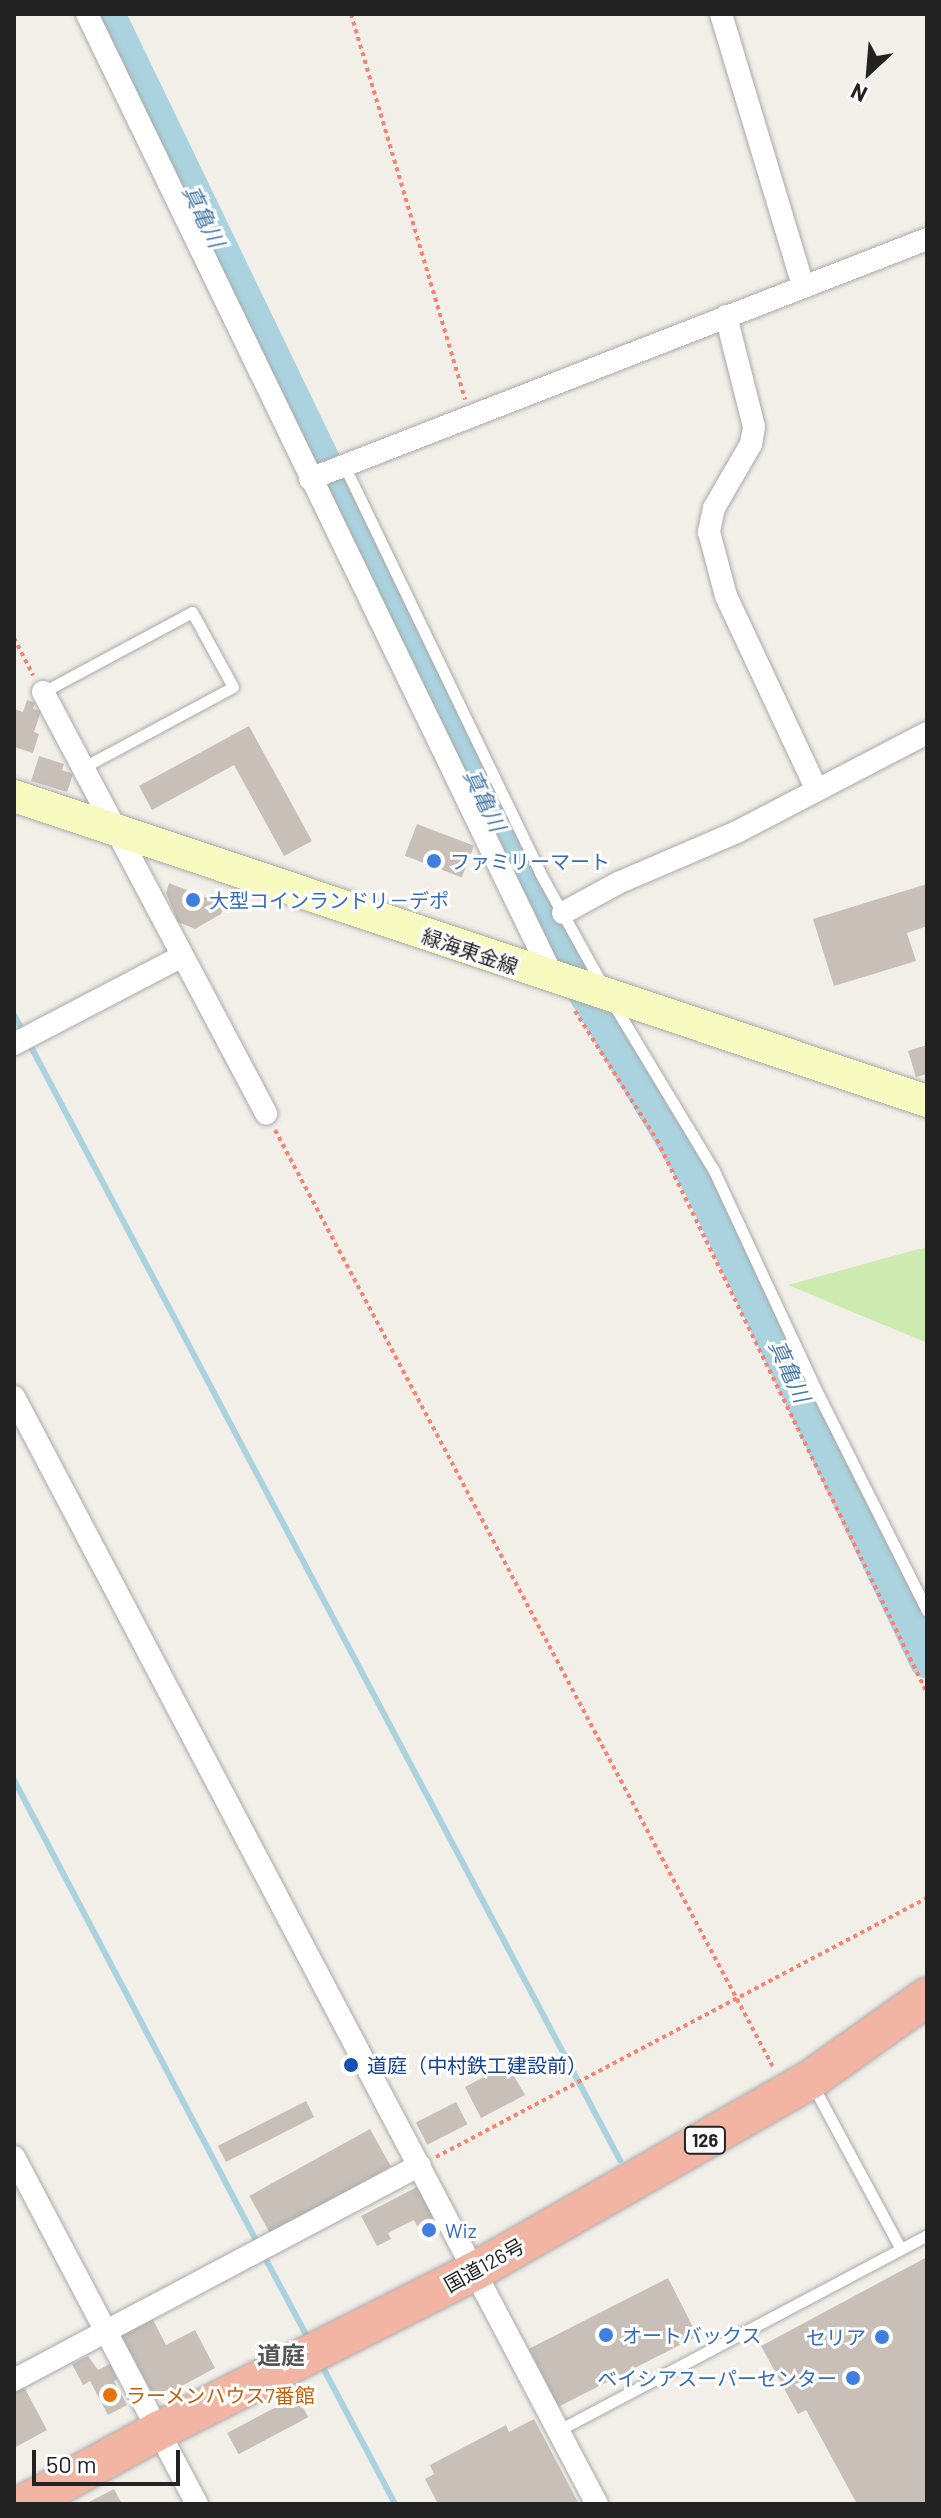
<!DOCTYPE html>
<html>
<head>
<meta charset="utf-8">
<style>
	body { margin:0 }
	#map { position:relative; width:941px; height:2518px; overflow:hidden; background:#f2efe9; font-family:Barlow,"Noto Sans JP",sans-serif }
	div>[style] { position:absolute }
	.grass>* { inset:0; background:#cdebb0 }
	.stream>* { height:6px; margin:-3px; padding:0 3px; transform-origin:3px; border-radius:3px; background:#aad3df }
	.river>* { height:36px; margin:-18px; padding:0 18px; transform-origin:18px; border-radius:18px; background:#aad3df }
	.building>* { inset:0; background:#c7bfb8; transform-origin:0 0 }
	.path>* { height:4px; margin-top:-2px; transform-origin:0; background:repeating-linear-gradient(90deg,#fa8072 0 4px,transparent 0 8px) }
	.roads { filter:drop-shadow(0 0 2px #a9a9a9) drop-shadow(0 0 2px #a9a9a9) }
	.service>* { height:11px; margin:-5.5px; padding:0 5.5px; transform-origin:5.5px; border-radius:5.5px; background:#fff }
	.minor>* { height:22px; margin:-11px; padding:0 11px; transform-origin:11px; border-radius:11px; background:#fff }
	.secondary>* { height:32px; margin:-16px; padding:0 16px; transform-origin:16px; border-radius:16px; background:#f7fabf }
	.trunk>* { height:38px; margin:-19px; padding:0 19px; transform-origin:19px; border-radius:19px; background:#f2b4a3 }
	.dots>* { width:22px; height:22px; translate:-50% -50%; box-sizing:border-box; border:4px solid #fff; border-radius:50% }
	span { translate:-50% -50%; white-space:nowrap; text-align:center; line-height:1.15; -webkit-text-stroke:6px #fff; paint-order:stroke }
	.shield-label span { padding:2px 6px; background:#fff; border:2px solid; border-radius:6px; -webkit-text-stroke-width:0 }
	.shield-label { font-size:18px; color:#222; font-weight:700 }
	.shop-label { font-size:20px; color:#366cbe }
	.left { translate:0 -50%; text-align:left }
	.right { translate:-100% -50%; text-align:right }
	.street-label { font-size:20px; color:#222 }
	.transit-label { font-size:20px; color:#164399 }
	.food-label { font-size:20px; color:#c56008 }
	.water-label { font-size:22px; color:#4a7aab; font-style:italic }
	.quarter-label { font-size:24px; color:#555; font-weight:700 }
	.frame { position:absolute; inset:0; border:16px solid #222; pointer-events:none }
	.north { position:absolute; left:829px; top:32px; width:80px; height:80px; -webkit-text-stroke:6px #fff; paint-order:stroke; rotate:206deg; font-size:22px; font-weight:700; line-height:32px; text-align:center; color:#222 }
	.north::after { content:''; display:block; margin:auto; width:28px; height:36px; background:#222; clip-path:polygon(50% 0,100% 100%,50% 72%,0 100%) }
	.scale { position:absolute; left:32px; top:2450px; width:148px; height:36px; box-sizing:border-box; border:4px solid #222; border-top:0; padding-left:10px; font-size:24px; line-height:28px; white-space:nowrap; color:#222; -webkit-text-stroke:6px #fff; paint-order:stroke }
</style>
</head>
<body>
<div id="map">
	<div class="grass">
		<i style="clip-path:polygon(927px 1247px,927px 1343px,788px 1285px,911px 1251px)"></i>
	</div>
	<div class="stream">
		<i style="left:14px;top:1015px;width:21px;rotate:61deg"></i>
		<i style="left:29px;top:1043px;width:1264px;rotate:62.12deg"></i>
		<i style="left:14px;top:1780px;width:524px;rotate:62.26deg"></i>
		<i style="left:263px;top:2254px;width:98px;rotate:61.9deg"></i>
		<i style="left:321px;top:2364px;width:158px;rotate:62.1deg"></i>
	</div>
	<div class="river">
		<i style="left:107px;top:14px;width:1018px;rotate:64.27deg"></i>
		<i style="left:549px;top:931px;width:298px;rotate:59.1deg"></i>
		<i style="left:702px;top:1187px;width:524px;rotate:64.56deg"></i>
	</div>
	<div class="building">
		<i style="clip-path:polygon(27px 700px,35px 703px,33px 709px,41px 711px,34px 732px,39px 734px,33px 753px,14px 747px,14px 709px,23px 712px)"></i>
		<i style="clip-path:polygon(249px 726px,312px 841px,284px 856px,234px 765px,152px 810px,139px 786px)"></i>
		<i style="clip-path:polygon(39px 756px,64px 764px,62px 770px,73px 774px,67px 792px,31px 781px)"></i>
		<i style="left:417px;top:824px;width:61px;height:34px;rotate:21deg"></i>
		<i style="clip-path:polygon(169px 883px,225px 905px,221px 914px,195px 929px,178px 922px,166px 893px)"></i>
		<i style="clip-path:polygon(927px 884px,927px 926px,907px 933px,916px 961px,834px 986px,813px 919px)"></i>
		<i style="clip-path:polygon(927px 1045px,927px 1074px,916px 1077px,908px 1051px)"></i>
		<i style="clip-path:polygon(510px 2069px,525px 2095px,481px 2118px,465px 2087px,497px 2070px,499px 2075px)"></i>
		<i style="left:306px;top:2101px;width:18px;height:99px;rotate:63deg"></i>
		<i style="left:456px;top:2102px;width:25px;height:45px;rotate:63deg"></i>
		<i style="left:370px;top:2129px;width:43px;height:138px;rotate:61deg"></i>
		<i style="clip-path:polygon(417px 2187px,433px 2218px,417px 2226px,414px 2220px,388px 2233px,391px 2239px,377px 2246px,361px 2216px)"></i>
		<i style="clip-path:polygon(927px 2257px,927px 2504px,857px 2504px,806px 2410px,798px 2414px,761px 2346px)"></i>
		<i style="left:668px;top:2278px;width:65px;height:156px;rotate:63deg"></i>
		<i style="clip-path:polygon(151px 2316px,166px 2345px,195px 2330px,215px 2368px,156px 2400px,120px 2333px)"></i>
		<i style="clip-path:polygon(88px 2356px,98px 2370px,110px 2364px,118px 2379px,114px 2381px,127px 2405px,108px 2415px,90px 2381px,83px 2385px,72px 2364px)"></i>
		<i style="clip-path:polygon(22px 2383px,47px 2430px,14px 2448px,14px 2387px)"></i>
		<i style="left:297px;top:2396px;width:24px;height:79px;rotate:62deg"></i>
		<i style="clip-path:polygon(534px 2419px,579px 2504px,438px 2504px,425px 2479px,434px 2474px,430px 2465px,506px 2425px,509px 2432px)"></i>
		<i style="clip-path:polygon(114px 2489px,122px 2504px,85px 2504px)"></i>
	</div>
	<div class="path">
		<i style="left:351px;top:14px;width:402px;rotate:73.5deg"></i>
		<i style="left:14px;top:638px;width:42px;rotate:62.8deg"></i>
		<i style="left:575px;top:1011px;width:153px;rotate:57.6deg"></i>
		<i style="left:657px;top:1140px;width:615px;rotate:63.98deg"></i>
		<i style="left:275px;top:1130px;width:1063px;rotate:62.01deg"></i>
		<i style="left:436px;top:2157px;width:555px;rotate:-27.81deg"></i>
	</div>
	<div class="roads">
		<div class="service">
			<i style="left:344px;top:465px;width:453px;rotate:64.3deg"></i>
			<i style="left:540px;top:873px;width:129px;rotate:60.9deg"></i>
			<i style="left:43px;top:692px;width:169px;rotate:-28.2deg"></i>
			<i style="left:192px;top:612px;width:85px;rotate:61.3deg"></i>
			<i style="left:233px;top:687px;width:171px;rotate:151.8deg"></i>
			<i style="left:614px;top:1005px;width:194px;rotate:58.9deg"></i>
			<i style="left:714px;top:1171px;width:242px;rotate:65deg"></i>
			<i style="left:816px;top:1390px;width:247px;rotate:63.3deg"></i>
			<i style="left:812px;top:2084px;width:187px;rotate:61.7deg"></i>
			<i style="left:559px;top:2430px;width:416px;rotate:-27.9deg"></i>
		</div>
		<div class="minor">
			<i style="left:87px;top:14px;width:1072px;rotate:64.18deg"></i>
			<i style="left:721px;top:14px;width:284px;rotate:73.2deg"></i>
			<i style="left:726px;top:316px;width:114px;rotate:75.8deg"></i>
			<i style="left:754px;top:427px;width:17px;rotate:100deg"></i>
			<i style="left:751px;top:444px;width:74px;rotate:120deg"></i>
			<i style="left:714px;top:508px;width:25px;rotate:102deg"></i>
			<i style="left:709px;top:532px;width:66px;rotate:75.1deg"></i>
			<i style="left:726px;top:596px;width:212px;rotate:64.9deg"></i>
			<i style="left:310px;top:479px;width:662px;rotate:-21.25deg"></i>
			<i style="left:43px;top:692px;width:477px;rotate:62.1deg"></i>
			<i style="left:563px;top:913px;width:63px;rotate:-28.6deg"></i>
			<i style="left:618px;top:883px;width:129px;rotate:-23.2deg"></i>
			<i style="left:737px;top:832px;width:214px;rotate:-27.5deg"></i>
			<i style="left:14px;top:1044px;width:190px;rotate:-27.6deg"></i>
			<i style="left:14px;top:1397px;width:1251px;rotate:62.23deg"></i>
			<i style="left:14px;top:2157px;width:392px;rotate:62.2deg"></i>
			<i style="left:14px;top:2380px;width:459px;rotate:-27.9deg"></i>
		</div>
		<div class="secondary">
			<i style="left:14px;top:796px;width:963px;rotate:18.47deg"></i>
		</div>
		<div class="trunk">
			<i style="left:24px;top:2504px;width:153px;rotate:-28.6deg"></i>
			<i style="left:158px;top:2431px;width:355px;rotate:-26.8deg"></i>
			<i style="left:475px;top:2271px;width:386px;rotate:-29.7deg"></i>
			<i style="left:810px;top:2080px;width:143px;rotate:-35.4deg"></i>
		</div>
	</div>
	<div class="dots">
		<i style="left:434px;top:861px;background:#3f7fe0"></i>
		<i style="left:193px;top:900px;background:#3f7fe0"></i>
		<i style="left:351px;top:2065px;background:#1a4fb4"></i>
		<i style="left:429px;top:2230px;background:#3f7fe0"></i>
		<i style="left:606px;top:2335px;background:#3f7fe0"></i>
		<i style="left:882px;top:2337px;background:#3f7fe0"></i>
		<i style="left:853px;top:2378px;background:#3f7fe0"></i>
		<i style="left:110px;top:2395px;background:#e8710a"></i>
	</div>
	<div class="shield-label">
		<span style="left:705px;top:2140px">126</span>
	</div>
	<div class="shop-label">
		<span class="left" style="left:450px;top:861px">ファミリーマート</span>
		<span class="left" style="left:209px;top:900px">大型コインランドリ－デポ</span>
		<span class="left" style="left:445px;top:2230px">Wiz</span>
		<span class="left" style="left:622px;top:2335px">オートバックス</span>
		<span class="right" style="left:866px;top:2337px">セリア</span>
		<span class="right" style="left:837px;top:2378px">ベイシアスーパーセンター</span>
	</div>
	<div class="street-label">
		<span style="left:470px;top:951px;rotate:19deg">緑海東金線</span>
		<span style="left:484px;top:2265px;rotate:-29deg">国道126号</span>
	</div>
	<div class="transit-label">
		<span class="left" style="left:367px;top:2065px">道庭（中村鉄工建設前）</span>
	</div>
	<div class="food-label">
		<span class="left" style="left:126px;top:2395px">ラーメンハウス7番館</span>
	</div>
	<div class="water-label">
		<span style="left:204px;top:216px;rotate:64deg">真亀川</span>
		<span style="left:485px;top:800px;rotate:64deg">真亀川</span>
		<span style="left:790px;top:1371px;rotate:65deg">真亀川</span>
	</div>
	<div class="quarter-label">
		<span style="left:281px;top:2355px">道庭</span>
	</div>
	<div class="frame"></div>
	<div class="north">N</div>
	<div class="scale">50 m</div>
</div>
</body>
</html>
